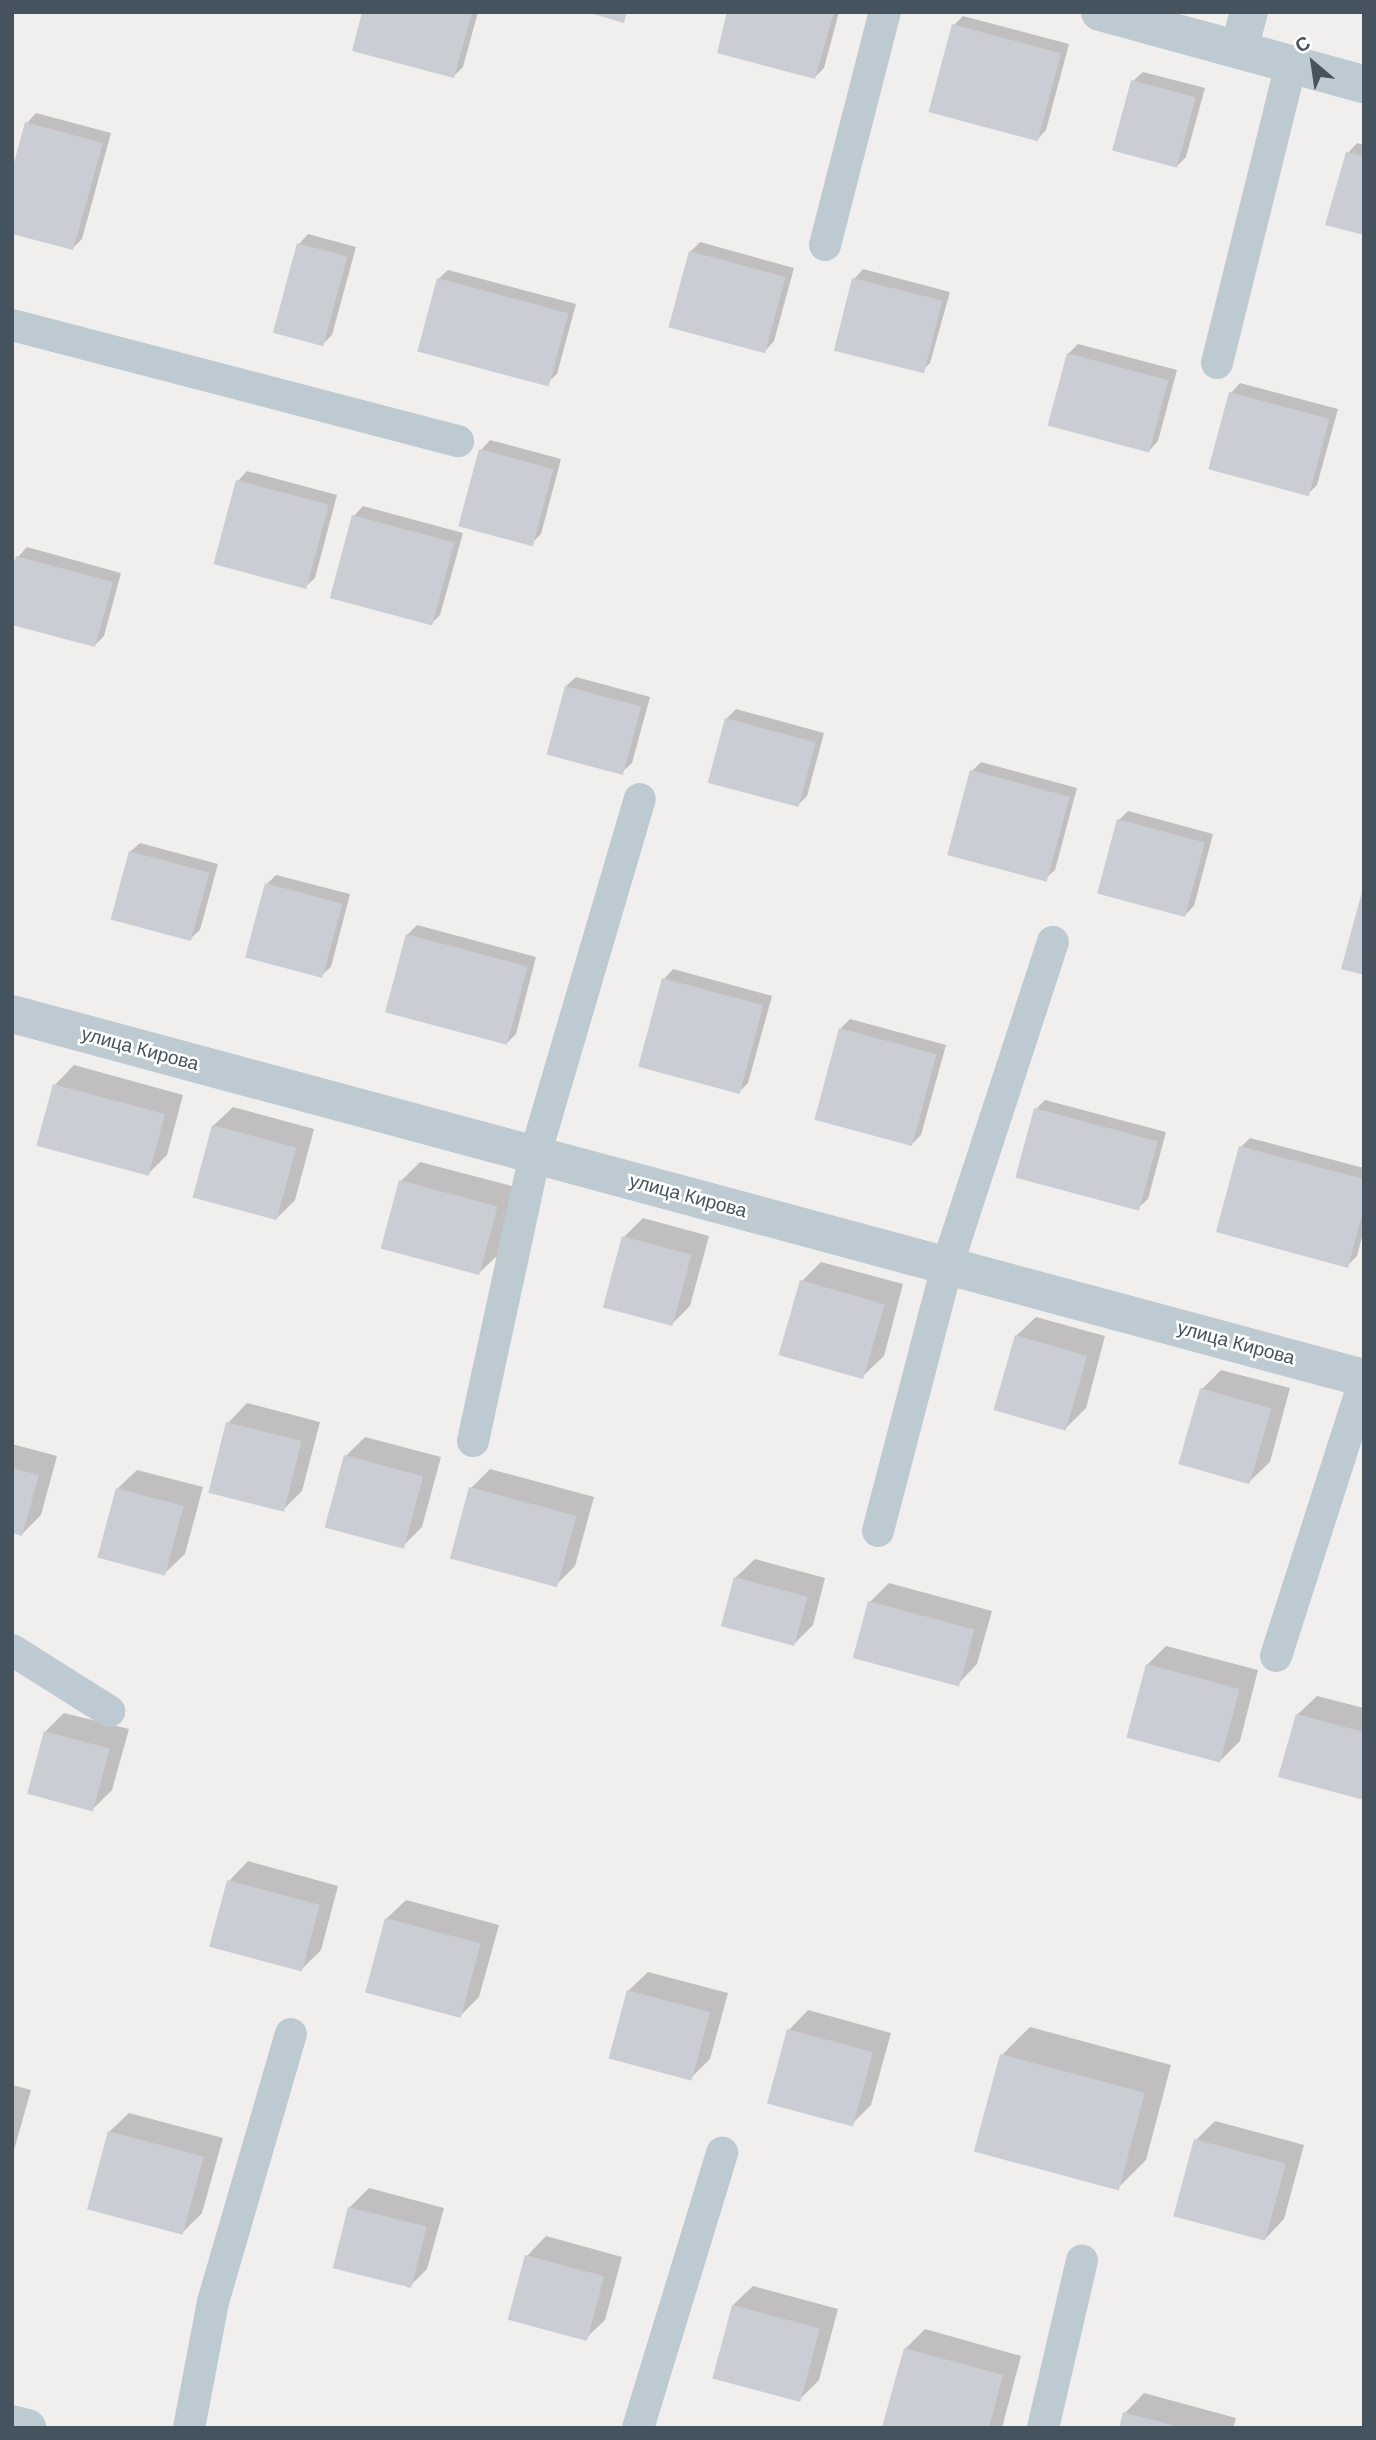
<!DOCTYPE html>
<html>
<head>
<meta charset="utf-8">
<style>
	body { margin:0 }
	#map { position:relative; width:1376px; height:2440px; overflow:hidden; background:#f1eeee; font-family:"DM Sans",sans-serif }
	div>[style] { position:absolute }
	.shadow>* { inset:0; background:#0003 }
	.building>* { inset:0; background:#caced4; transform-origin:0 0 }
	.lane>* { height:32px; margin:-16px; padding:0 16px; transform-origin:16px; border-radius:16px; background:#becad2 }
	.street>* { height:38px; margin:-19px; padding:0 19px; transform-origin:19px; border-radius:19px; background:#becad2 }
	span { translate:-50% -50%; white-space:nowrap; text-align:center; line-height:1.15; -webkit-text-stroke:5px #fff; paint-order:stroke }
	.street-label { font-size:19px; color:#45535e }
	.frame { position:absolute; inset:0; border:14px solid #45535e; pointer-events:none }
	.north { position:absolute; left:1278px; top:28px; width:70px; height:70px; -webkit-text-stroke:5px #fff; paint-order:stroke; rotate:331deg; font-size:19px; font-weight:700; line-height:28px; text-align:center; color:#45535e }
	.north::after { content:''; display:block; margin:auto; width:24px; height:32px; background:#45535e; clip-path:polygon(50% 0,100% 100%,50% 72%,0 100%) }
</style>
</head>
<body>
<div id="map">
	<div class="shadow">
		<i style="clip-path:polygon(364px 12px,478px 12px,463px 67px,454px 76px)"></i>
		<i style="clip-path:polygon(729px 12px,839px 12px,824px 68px,815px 77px)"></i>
		<i style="clip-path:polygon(963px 16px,1069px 44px,1046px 130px,1037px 140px,954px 25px)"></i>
		<i style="clip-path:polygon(1143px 72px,1205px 88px,1186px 157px,1176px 167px,1133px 81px)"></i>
		<i style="clip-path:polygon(36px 113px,111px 133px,82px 239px,73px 248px,27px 123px)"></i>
		<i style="clip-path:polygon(1357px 143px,1364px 145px,1364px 233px,1348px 153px)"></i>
		<i style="clip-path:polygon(308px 234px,356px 247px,332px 335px,322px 345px,299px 244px)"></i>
		<i style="clip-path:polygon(700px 242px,794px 268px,774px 341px,765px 351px,690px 252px)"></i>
		<i style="clip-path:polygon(863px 269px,950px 292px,930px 363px,921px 372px,854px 279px)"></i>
		<i style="clip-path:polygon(448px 270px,576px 304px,557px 374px,547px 383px,438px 279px)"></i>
		<i style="clip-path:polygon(1078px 344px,1177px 370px,1158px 441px,1149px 451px,1068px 354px)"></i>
		<i style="clip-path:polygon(1240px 383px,1338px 409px,1317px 485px,1308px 494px,1231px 393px)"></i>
		<i style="clip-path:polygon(490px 440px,561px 459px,541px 534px,531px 544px,481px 450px)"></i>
		<i style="clip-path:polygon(247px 471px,337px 495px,315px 578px,305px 587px,238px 481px)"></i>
		<i style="clip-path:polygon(363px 506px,463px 533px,440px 615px,431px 624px,354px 516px)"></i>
		<i style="clip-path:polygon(27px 547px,121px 573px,104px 636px,95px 645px,18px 557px)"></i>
		<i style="clip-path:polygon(576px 677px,650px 697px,632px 763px,622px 772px,566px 686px)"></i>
		<i style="clip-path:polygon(736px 709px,824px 733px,807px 796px,797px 806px,726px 719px)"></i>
		<i style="clip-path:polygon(981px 762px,1077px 788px,1055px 870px,1045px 879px,972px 771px)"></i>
		<i style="clip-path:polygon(1128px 811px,1213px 834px,1194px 906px,1185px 915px,1119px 820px)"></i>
		<i style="clip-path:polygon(140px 843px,218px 864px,200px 930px,190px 939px,130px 852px)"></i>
		<i style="clip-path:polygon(276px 875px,350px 894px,331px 967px,321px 976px,267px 884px)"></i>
		<i style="clip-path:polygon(417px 925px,536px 957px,516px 1034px,506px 1044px,407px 935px)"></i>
		<i style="clip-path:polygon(673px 969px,772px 996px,748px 1083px,739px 1092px,664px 979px)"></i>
		<i style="clip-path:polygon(850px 1019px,946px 1045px,921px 1135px,912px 1144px,817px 1119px,841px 1028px)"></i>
		<i style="clip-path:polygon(74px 1065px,183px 1095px,167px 1155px,148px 1174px,55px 1085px)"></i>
		<i style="clip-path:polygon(1045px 1100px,1166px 1132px,1148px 1199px,1138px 1208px,1036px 1109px)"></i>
		<i style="clip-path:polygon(233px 1107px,314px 1129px,295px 1200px,276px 1219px,213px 1126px)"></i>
		<i style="clip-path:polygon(1250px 1138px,1364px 1168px,1364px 1229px,1357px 1256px,1347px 1266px,1241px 1147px)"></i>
		<i style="clip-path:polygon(420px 1162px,516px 1187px,499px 1254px,479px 1273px,401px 1181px)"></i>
		<i style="clip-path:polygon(643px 1218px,709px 1236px,690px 1306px,671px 1325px,624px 1237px)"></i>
		<i style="clip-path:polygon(821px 1262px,903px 1284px,884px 1356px,864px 1375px,802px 1281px)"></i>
		<i style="clip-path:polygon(1036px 1317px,1105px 1336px,1086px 1408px,1066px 1428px,1016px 1336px)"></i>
		<i style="clip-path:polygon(1221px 1370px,1290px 1388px,1270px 1462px,1250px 1481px,1202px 1389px)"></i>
		<i style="clip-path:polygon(247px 1403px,320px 1422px,302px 1491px,282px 1511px,228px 1423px)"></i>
		<i style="clip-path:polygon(365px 1437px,441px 1457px,422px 1527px,403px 1546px,346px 1456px)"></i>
		<i style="clip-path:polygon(12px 1444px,57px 1456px,41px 1515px,22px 1534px,12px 1531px)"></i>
		<i style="clip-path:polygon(490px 1469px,594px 1497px,575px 1566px,555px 1586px,471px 1488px)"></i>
		<i style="clip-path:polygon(137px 1470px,203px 1487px,185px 1554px,165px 1573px,117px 1489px)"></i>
		<i style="clip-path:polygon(755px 1559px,825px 1578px,813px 1625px,794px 1644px,735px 1578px)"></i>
		<i style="clip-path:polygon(889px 1583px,992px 1611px,977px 1664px,958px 1684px,870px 1602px)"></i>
		<i style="clip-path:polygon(1166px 1646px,1258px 1670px,1240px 1741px,1220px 1761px,1147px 1665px)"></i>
		<i style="clip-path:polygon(1317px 1696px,1364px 1708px,1364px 1798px,1297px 1715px)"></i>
		<i style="clip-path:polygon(64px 1713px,129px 1729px,112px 1790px,93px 1809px,45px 1732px)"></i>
		<i style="clip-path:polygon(248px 1861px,338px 1886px,321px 1950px,301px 1970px,229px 1881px)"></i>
		<i style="clip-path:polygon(406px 1900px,499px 1925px,479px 1997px,460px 2016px,386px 1919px)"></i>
		<i style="clip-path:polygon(648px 1972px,728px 1993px,710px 2059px,691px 2078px,628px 1991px)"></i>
		<i style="clip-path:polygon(808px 2010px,891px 2033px,871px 2105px,852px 2124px,789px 2030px)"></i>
		<i style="clip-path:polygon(1030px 2027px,1171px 2065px,1146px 2160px,1118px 2188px,1002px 2055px)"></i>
		<i style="clip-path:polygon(12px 2085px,31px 2090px,12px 2157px)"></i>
		<i style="clip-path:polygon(129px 2113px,223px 2138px,202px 2213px,183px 2232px,109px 2132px)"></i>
		<i style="clip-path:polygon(1215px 2121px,1304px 2145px,1284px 2219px,1265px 2239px,1196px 2140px)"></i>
		<i style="clip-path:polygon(369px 2188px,444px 2208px,427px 2269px,408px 2288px,349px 2208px)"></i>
		<i style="clip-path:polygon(546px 2236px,622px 2257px,605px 2320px,585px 2339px,527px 2256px)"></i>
		<i style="clip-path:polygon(753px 2286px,838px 2309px,819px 2380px,800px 2399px,733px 2305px)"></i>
		<i style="clip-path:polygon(925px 2329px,1021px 2356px,1002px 2428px,884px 2426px,906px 2348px)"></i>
		<i style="clip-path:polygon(1144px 2393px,1236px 2418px,1233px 2428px,1121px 2428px,1125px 2413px)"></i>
	</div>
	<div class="building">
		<i style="clip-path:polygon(362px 12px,472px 12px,454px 78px,352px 51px)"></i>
		<i style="clip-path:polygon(587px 12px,627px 12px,624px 23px)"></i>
		<i style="clip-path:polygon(727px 12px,834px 12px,815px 79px,717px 53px)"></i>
		<i style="left:952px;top:24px;width:113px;height:91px;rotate:15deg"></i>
		<i style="left:1131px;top:80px;width:67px;height:73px;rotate:15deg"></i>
		<i style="clip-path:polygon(25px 122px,103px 143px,73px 250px,12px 234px,12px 170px)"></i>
		<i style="clip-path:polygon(1346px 152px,1364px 156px,1364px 235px,1325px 225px)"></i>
		<i style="left:297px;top:243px;width:52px;height:93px;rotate:15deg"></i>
		<i style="left:689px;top:251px;width:100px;height:79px;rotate:15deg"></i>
		<i style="left:437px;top:278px;width:136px;height:76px;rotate:15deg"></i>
		<i style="left:852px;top:278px;width:93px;height:75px;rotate:14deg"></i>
		<i style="left:1067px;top:353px;width:105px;height:75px;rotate:15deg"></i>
		<i style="left:1229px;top:392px;width:104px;height:80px;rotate:15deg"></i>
		<i style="left:479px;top:449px;width:77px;height:80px;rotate:15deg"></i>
		<i style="left:236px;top:480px;width:96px;height:87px;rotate:15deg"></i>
		<i style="left:352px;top:515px;width:106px;height:86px;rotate:15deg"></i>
		<i style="clip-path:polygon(16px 556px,113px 582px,95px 647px,12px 625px,12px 569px)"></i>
		<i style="left:565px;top:686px;width:79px;height:71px;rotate:15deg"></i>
		<i style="left:725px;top:718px;width:94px;height:67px;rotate:15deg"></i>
		<i style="left:970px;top:770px;width:103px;height:88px;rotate:15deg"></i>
		<i style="left:1117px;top:819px;width:91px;height:77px;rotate:15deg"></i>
		<i style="left:129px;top:851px;width:83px;height:71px;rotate:15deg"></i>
		<i style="left:265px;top:883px;width:80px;height:77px;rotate:15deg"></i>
		<i style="clip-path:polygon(1363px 888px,1364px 888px,1364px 975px,1341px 969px)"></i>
		<i style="left:406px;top:934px;width:126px;height:81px;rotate:15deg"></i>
		<i style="left:662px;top:978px;width:105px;height:92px;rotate:15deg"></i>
		<i style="left:839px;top:1028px;width:101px;height:95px;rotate:15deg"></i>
		<i style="left:53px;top:1084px;width:116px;height:64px;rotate:15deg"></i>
		<i style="left:1034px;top:1108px;width:128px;height:72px;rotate:15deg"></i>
		<i style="left:212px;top:1125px;width:87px;height:75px;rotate:15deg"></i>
		<i style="clip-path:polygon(1239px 1146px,1364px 1179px,1364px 1207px,1348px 1268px,1216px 1232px)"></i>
		<i style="left:399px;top:1180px;width:102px;height:71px;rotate:15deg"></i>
		<i style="left:622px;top:1236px;width:72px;height:74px;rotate:15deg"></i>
		<i style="left:800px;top:1280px;width:88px;height:78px;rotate:16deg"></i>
		<i style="left:1015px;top:1335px;width:75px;height:78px;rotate:16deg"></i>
		<i style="left:1200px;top:1388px;width:74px;height:79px;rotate:16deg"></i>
		<i style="left:226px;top:1422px;width:78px;height:73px;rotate:14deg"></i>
		<i style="left:344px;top:1455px;width:82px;height:75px;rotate:15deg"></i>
		<i style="clip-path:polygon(12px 1468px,39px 1475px,22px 1536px,12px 1533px)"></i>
		<i style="left:469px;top:1487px;width:111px;height:74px;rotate:15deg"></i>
		<i style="left:116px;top:1488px;width:70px;height:72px;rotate:15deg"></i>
		<i style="left:734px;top:1577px;width:76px;height:51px;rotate:15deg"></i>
		<i style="left:868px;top:1601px;width:110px;height:59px;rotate:15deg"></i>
		<i style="left:1146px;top:1664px;width:97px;height:76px;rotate:15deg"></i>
		<i style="clip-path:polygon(1296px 1714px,1364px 1732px,1364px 1800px,1278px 1777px)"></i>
		<i style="left:44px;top:1731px;width:68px;height:65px;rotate:15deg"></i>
		<i style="left:227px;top:1880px;width:96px;height:69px;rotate:15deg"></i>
		<i style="left:385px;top:1918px;width:99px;height:77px;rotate:15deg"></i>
		<i style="left:627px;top:1990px;width:86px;height:71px;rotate:15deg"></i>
		<i style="left:787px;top:2029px;width:89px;height:77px;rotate:15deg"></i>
		<i style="left:1000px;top:2054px;width:150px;height:101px;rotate:15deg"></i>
		<i style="left:108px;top:2131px;width:99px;height:81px;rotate:15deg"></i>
		<i style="left:1194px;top:2139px;width:95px;height:80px;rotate:15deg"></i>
		<i style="left:348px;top:2207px;width:81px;height:63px;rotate:14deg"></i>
		<i style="left:525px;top:2255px;width:82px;height:67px;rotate:15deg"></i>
		<i style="left:732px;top:2305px;width:91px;height:76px;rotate:15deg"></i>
		<i style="clip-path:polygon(904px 2348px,1003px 2375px,989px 2428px,882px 2427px)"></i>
		<i style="clip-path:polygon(1123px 2412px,1180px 2427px,1179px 2428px,1119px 2428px)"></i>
	</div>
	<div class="lane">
		<i style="left:825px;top:245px;width:241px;rotate:-75.6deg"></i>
		<i style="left:12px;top:325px;width:461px;rotate:14.6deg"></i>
		<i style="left:1217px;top:363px;width:308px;rotate:-76.1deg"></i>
		<i style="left:473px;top:1441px;width:293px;rotate:-77.8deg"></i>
		<i style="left:535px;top:1155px;width:371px;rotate:-73.6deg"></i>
		<i style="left:878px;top:1531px;width:274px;rotate:-75.4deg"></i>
		<i style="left:947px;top:1266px;width:341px;rotate:-71.9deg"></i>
		<i style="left:12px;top:1650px;width:115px;rotate:32.2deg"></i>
		<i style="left:1276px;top:1656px;width:288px;rotate:-72.2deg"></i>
		<i style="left:189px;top:2428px;width:128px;rotate:-79.2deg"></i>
		<i style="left:213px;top:2302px;width:279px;rotate:-73.8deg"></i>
		<i style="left:638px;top:2428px;width:288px;rotate:-73deg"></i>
		<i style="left:1043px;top:2428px;width:172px;rotate:-76.9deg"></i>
	</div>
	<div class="street">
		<i style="left:1100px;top:12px;width:274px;rotate:15.3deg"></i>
		<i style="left:1239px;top:49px;width:38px;rotate:-75deg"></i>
		<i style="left:12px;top:1014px;width:1400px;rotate:15.07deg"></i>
		<i style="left:12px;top:2424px;width:16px;rotate:15deg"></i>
	</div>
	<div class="street-label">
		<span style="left:140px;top:1049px;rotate:15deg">улица Кирова</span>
		<span style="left:688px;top:1196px;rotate:15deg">улица Кирова</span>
		<span style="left:1236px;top:1343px;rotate:15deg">улица Кирова</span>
	</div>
	<div class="frame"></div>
	<div class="north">С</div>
</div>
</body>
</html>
